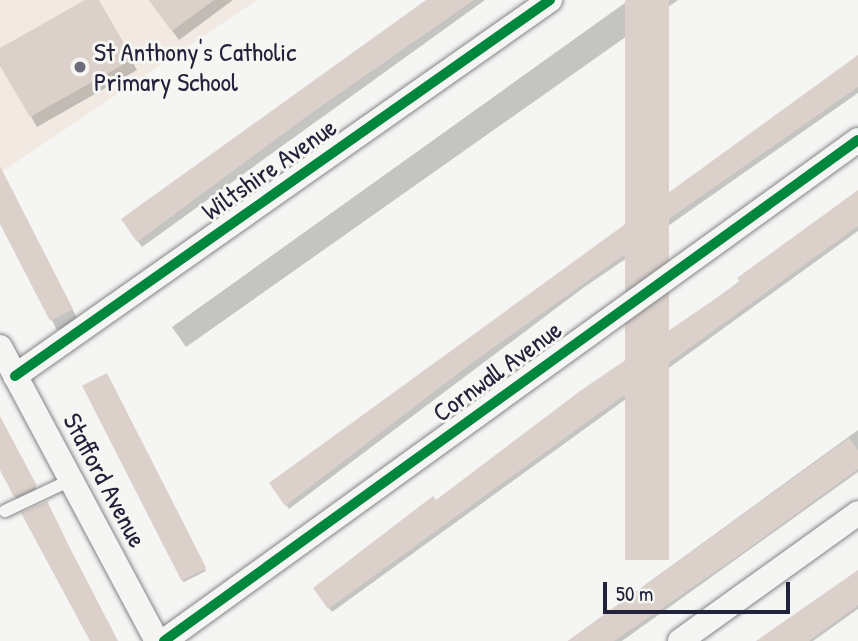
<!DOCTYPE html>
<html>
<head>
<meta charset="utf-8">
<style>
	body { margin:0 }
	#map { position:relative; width:858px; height:641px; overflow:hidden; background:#f5f5f3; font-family:"Patrick Hand",sans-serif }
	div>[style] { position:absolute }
	.built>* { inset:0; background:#f2eae2 }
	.shadow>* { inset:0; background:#0003; transform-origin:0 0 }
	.building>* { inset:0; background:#dbd1ca; transform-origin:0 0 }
	.roads { filter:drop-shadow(0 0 2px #858589) drop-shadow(0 0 2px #858589) }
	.service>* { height:12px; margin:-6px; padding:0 6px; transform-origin:6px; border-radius:6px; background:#f5f5f3 }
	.minor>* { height:24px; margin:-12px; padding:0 12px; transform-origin:12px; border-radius:12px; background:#f5f5f3 }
	.cycleway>* { height:10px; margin:-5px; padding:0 5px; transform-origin:5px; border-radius:5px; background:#00873e }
	.dots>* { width:19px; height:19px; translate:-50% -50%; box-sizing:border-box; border:4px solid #f6f6f2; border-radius:50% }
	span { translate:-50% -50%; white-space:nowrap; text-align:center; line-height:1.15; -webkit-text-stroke:6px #f6f6f2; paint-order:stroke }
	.poi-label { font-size:26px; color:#22223b }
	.left { translate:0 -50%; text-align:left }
	.street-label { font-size:26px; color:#22223b }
	.scale { position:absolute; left:603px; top:582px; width:187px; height:32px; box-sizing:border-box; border:4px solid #22223b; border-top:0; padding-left:9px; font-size:21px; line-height:24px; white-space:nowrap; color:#22223b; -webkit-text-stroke:5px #f6f6f2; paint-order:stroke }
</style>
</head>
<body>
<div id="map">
	<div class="built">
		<i style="clip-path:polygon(0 0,257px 0,0 173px)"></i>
	</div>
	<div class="shadow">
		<i style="clip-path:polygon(89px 0,97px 0,137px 70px,37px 127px,0 62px,0 50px)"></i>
		<i style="clip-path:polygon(149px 0,233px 0,179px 40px)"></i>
		<i style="clip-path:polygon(433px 0,485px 0,142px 247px,126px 225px)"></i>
		<i style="clip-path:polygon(629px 0,678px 0,186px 347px,172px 327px)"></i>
		<i style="clip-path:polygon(858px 57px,858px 93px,648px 240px,649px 243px,583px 288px,289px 509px,274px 488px)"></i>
		<i style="clip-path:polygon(0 189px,13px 195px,78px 320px,57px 330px,0 220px)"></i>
		<i style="clip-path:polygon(858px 194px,858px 231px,332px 612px,317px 592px)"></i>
		<i style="left:106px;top:375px;width:220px;height:25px;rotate:63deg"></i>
		<i style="clip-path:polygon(0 418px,37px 490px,17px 500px,0 467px)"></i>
		<i style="clip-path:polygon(858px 430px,858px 472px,622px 641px,568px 641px)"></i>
		<i style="clip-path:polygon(858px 572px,858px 609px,813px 641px,762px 641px)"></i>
	</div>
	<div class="building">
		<i style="clip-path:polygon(85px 0,99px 0,133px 59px,30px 117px,0 66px,0 48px)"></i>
		<i style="clip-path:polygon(149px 0,214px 0,172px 31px)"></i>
		<i style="clip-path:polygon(426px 0,474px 0,310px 114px,137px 242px,121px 219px)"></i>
		<i style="left:625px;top:0;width:44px;height:560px"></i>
		<i style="clip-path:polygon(858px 55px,858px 87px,646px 235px,648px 238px,473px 362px,285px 506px,269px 483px)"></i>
		<i style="clip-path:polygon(0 166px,73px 309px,50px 321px,0 224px)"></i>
		<i style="clip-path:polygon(858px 190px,858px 226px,328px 609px,313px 588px,433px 496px,436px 500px,580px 391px,740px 282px,737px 278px)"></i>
		<i style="left:107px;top:373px;width:219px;height:28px;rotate:63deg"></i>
		<i style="clip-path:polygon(0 416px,37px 486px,14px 497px,0 470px)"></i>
		<i style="clip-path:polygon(849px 438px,858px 450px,858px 469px,735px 558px,614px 641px,568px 641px)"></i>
		<i style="clip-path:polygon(47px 501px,70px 548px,118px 641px,90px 641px,21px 513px)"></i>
		<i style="clip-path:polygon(858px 570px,858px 605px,809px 641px,756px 641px)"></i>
	</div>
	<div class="roads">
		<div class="service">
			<i style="left:5px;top:511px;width:73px;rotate:-25.2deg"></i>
		</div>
		<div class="minor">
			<i style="left:0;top:347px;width:333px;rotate:61.9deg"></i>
			<i style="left:15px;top:376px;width:654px;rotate:-35.1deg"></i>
			<i style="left:164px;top:641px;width:856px;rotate:-35.83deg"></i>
			<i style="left:680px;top:641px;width:219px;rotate:-35.7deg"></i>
		</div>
	</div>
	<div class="cycleway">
		<i style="left:15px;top:376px;width:654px;rotate:-35.1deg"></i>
		<i style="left:164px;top:641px;width:856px;rotate:-35.83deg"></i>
	</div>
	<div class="dots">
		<i style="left:80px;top:67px;background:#6c6c7b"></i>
	</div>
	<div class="poi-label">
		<span class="left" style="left:94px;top:67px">St Anthony's Catholic<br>Primary School</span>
	</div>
	<div class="street-label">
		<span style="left:269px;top:169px;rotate:-35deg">Wiltshire Avenue</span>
		<span style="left:497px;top:371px;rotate:-36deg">Cornwall Avenue</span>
		<span style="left:105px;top:480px;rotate:62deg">Stafford Avenue</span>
	</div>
	<div class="scale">50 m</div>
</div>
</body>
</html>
